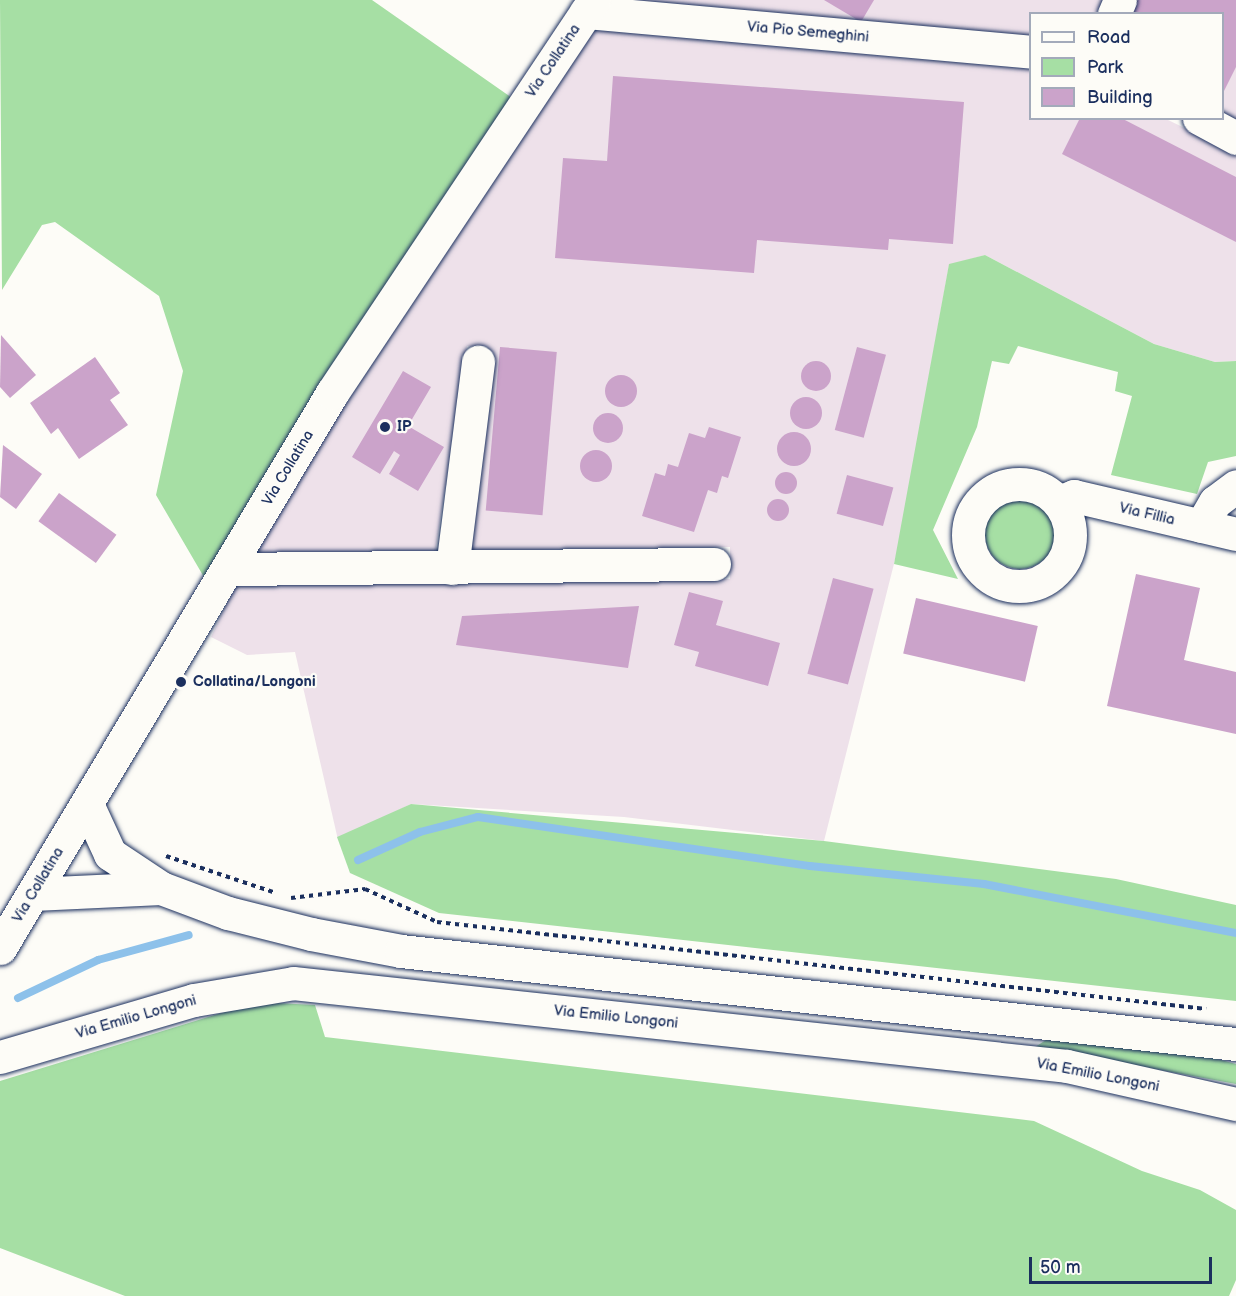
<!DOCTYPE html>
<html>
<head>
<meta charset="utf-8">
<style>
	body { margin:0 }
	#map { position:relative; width:1236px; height:1296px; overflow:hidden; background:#fdfcf7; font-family:"Balsamiq Sans",sans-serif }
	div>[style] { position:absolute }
	.built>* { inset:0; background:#eee1ea }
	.green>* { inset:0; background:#a6dfa4 }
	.round { border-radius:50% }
	.stream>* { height:8px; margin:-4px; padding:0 4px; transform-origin:4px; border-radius:4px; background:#8dc1ea }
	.building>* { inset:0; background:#cba3ca; transform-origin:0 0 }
	.path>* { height:4px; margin-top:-2px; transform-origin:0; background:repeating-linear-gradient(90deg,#1b2f5e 0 4.5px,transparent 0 9px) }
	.roads { filter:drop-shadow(0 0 2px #1b2f5e) drop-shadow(0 0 2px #1b2f5e) }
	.minor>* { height:33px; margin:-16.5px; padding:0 16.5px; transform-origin:16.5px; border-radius:16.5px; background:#fdfcf7 }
	.minor>.ring { margin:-16.5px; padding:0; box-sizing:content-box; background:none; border:33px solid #fdfcf7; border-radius:50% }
	.dots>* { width:16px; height:16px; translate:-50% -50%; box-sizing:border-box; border:3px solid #fdfcf7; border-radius:50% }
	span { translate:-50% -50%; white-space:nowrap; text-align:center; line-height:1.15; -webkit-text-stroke:4.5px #fdfcf7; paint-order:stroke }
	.street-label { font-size:15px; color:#1b2f5e }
	.poi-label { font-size:15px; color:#1b2f5e; font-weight:700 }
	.left { translate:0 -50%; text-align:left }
	.legend { position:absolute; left:1029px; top:12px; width:195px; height:108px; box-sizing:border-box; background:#fdfcf7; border:2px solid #a3aaba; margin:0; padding:8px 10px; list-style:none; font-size:18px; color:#1b2f5e }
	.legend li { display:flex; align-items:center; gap:12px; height:30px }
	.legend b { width:30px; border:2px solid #a3aaba }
	.scale { position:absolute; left:1029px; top:1257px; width:183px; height:27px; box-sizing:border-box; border:3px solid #1b2f5e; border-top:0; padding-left:8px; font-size:18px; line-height:21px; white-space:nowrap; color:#1b2f5e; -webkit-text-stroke:4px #fdfcf7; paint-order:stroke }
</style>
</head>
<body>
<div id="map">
	<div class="built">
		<i style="clip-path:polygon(615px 0,1236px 0,1236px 126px,1222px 118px,1222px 14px,1030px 14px,1030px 43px)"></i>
		<i style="clip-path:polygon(594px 29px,1030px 68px,1030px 118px,1166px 119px,1236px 153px,1236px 361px,1215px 362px,1154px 344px,985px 255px,949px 265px,899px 544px,824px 841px,624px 817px,411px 804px,338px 840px,295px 652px,247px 655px,211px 637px,238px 580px,730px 579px,730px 547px,467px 551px,489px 350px,467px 346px,435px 553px,270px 557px,255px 550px,429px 270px)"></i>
	</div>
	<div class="green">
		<i style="clip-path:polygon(0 0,372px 0,512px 98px,208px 584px,156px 495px,183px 371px,159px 296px,55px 222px,42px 225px,2px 290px)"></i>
		<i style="clip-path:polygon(985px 255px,1154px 344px,1215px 362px,1236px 361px,1236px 456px,1208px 462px,1197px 494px,1111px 475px,1132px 396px,1115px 391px,1118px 372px,1018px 346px,1009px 364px,992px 361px,977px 427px,933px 530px,958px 579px,894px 564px,949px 264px)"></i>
		<i class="round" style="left:985px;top:499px;width:70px;height:70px"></i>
		<i style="clip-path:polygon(411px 804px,824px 841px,1116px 879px,1236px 905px,1236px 1001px,439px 913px,350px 873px,337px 837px)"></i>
		<i style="clip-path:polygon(257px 1002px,315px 1005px,325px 1037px,1034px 1121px,1142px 1171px,1200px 1190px,1236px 1210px,1236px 1280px,1229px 1296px,125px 1296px,0 1248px,0 1081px)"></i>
		<i style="clip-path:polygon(1046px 1040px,1195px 1053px,1236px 1064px,1236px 1084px,1035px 1047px)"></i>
	</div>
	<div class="stream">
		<i style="left:358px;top:860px;width:68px;rotate:-24.3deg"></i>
		<i style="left:420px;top:832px;width:60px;rotate:-14.5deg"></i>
		<i style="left:478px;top:817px;width:336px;rotate:8.4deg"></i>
		<i style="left:810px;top:866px;width:175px;rotate:5.9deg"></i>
		<i style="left:984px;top:884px;width:257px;rotate:11deg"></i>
		<i style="left:18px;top:998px;width:89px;rotate:-25.4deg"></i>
		<i style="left:98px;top:960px;width:94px;rotate:-15.4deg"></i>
	</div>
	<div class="building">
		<i style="clip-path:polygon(824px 0,874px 0,861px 22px)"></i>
		<i style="clip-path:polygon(1129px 0,1236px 0,1236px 67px,1222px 95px,1222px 14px,1123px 14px)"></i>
		<i style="clip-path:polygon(613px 76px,964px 102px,953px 244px,889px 239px,888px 250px,757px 240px,754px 273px,555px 258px,563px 158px,607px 161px)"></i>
		<i style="clip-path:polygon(1080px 118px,1121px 118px,1236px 177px,1236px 242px,1062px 154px)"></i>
		<i style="clip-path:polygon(1px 335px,36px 375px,10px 398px,0 387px)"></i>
		<i style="left:500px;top:347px;width:57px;height:164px;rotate:5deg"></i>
		<i style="left:857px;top:347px;width:30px;height:86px;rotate:15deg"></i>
		<i style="clip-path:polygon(95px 357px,120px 393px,110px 400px,128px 425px,79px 459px,58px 428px,51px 434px,30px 403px)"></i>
		<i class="round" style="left:801px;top:361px;width:30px;height:30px"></i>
		<i style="clip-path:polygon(403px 371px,431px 387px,408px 426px,444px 447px,418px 491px,389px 474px,400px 455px,394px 451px,380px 474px,352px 457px)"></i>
		<i class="round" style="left:605px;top:375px;width:32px;height:32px"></i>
		<i class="round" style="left:790px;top:397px;width:32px;height:32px"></i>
		<i class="round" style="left:593px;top:413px;width:30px;height:30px"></i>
		<i style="clip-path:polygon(709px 427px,741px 437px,728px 478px,722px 476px,717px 493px,708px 490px,694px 532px,642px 516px,655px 473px,665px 476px,668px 464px,678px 467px,689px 433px,705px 438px)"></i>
		<i class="round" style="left:777px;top:432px;width:34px;height:34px"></i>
		<i style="clip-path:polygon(3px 445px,42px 474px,16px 509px,0 497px)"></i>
		<i class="round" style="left:580px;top:450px;width:32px;height:32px"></i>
		<i class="round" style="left:775px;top:472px;width:22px;height:22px"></i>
		<i style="left:847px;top:475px;width:48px;height:40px;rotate:15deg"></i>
		<i style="left:59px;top:493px;width:71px;height:35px;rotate:36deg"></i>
		<i class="round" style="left:767px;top:499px;width:22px;height:22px"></i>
		<i style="clip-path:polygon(1136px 574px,1200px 588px,1184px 660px,1236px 672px,1236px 734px,1107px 706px)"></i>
		<i style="left:833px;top:578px;width:42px;height:99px;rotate:15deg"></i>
		<i style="clip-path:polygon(689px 592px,723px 601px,716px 625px,780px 643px,768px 686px,695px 666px,699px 652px,674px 645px)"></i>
		<i style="left:916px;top:598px;width:125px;height:57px;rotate:13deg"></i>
		<i style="clip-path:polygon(639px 606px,628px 668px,456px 645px,462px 616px)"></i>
	</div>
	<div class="path">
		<i style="left:166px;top:856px;width:116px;rotate:18.6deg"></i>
		<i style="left:291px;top:898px;width:75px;rotate:-6.9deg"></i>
		<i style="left:365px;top:889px;width:79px;rotate:24.6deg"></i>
		<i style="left:437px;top:922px;width:774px;rotate:6.45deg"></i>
	</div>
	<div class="roads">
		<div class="minor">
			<i style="left:586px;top:12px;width:446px;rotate:5.1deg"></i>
			<i style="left:1114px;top:14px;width:15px;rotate:-67deg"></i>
			<i style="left:1199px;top:118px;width:42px;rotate:28.4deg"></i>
			<i class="ring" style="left:968px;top:484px;width:69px;height:69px"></i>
			<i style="left:1059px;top:502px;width:16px;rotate:-22deg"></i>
			<i style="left:1074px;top:496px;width:166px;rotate:13.2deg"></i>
			<i style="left:1201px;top:526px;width:28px;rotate:-60deg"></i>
			<i style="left:1215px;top:502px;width:26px;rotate:-37deg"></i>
			<i style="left:452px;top:568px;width:208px;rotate:-82.8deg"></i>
			<i style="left:229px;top:569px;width:485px;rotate:-0.6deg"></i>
			<i style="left:87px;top:804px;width:55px;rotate:65.3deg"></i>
			<i style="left:110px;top:854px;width:61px;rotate:33.7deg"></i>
			<i style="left:161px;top:888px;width:72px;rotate:20.5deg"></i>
			<i style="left:228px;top:913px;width:86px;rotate:14.2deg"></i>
			<i style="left:311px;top:934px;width:92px;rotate:10.7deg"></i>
			<i style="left:401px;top:951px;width:840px;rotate:6.36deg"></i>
			<i style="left:33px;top:894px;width:128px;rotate:-2.7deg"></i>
			<i style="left:0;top:948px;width:647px;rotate:-59.11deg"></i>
			<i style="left:332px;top:393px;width:472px;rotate:-56.3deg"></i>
			<i style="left:0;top:1057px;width:202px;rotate:-16.4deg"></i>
			<i style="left:194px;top:1000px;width:100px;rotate:-9.7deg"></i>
			<i style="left:293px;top:983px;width:778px;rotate:6.12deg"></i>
			<i style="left:1067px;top:1066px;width:173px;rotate:12.7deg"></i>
		</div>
	</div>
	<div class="dots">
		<i style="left:385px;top:427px;background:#1b2f5e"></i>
		<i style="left:181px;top:682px;background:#1b2f5e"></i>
	</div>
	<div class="street-label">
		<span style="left:808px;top:32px;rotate:5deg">Via Pio Semeghini</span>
		<span style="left:553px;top:61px;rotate:-56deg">Via Collatina</span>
		<span style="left:288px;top:468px;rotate:-59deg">Via Collatina</span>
		<span style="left:1147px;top:514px;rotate:13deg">Via Fillia</span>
		<span style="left:38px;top:885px;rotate:-59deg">Via Collatina</span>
		<span style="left:136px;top:1017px;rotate:-16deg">Via Emilio Longoni</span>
		<span style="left:616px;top:1017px;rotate:6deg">Via Emilio Longoni</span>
		<span style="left:1098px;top:1075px;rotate:11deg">Via Emilio Longoni</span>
	</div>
	<div class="poi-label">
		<span class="left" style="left:397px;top:427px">IP</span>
		<span class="left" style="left:193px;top:682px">Collatina/Longoni</span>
	</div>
	<ul class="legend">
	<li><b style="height:8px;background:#fdfcf7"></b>Road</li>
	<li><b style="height:16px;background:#a6dfa4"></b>Park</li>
	<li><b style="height:16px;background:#cba3ca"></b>Building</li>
	</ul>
	<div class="scale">50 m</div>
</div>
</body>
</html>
